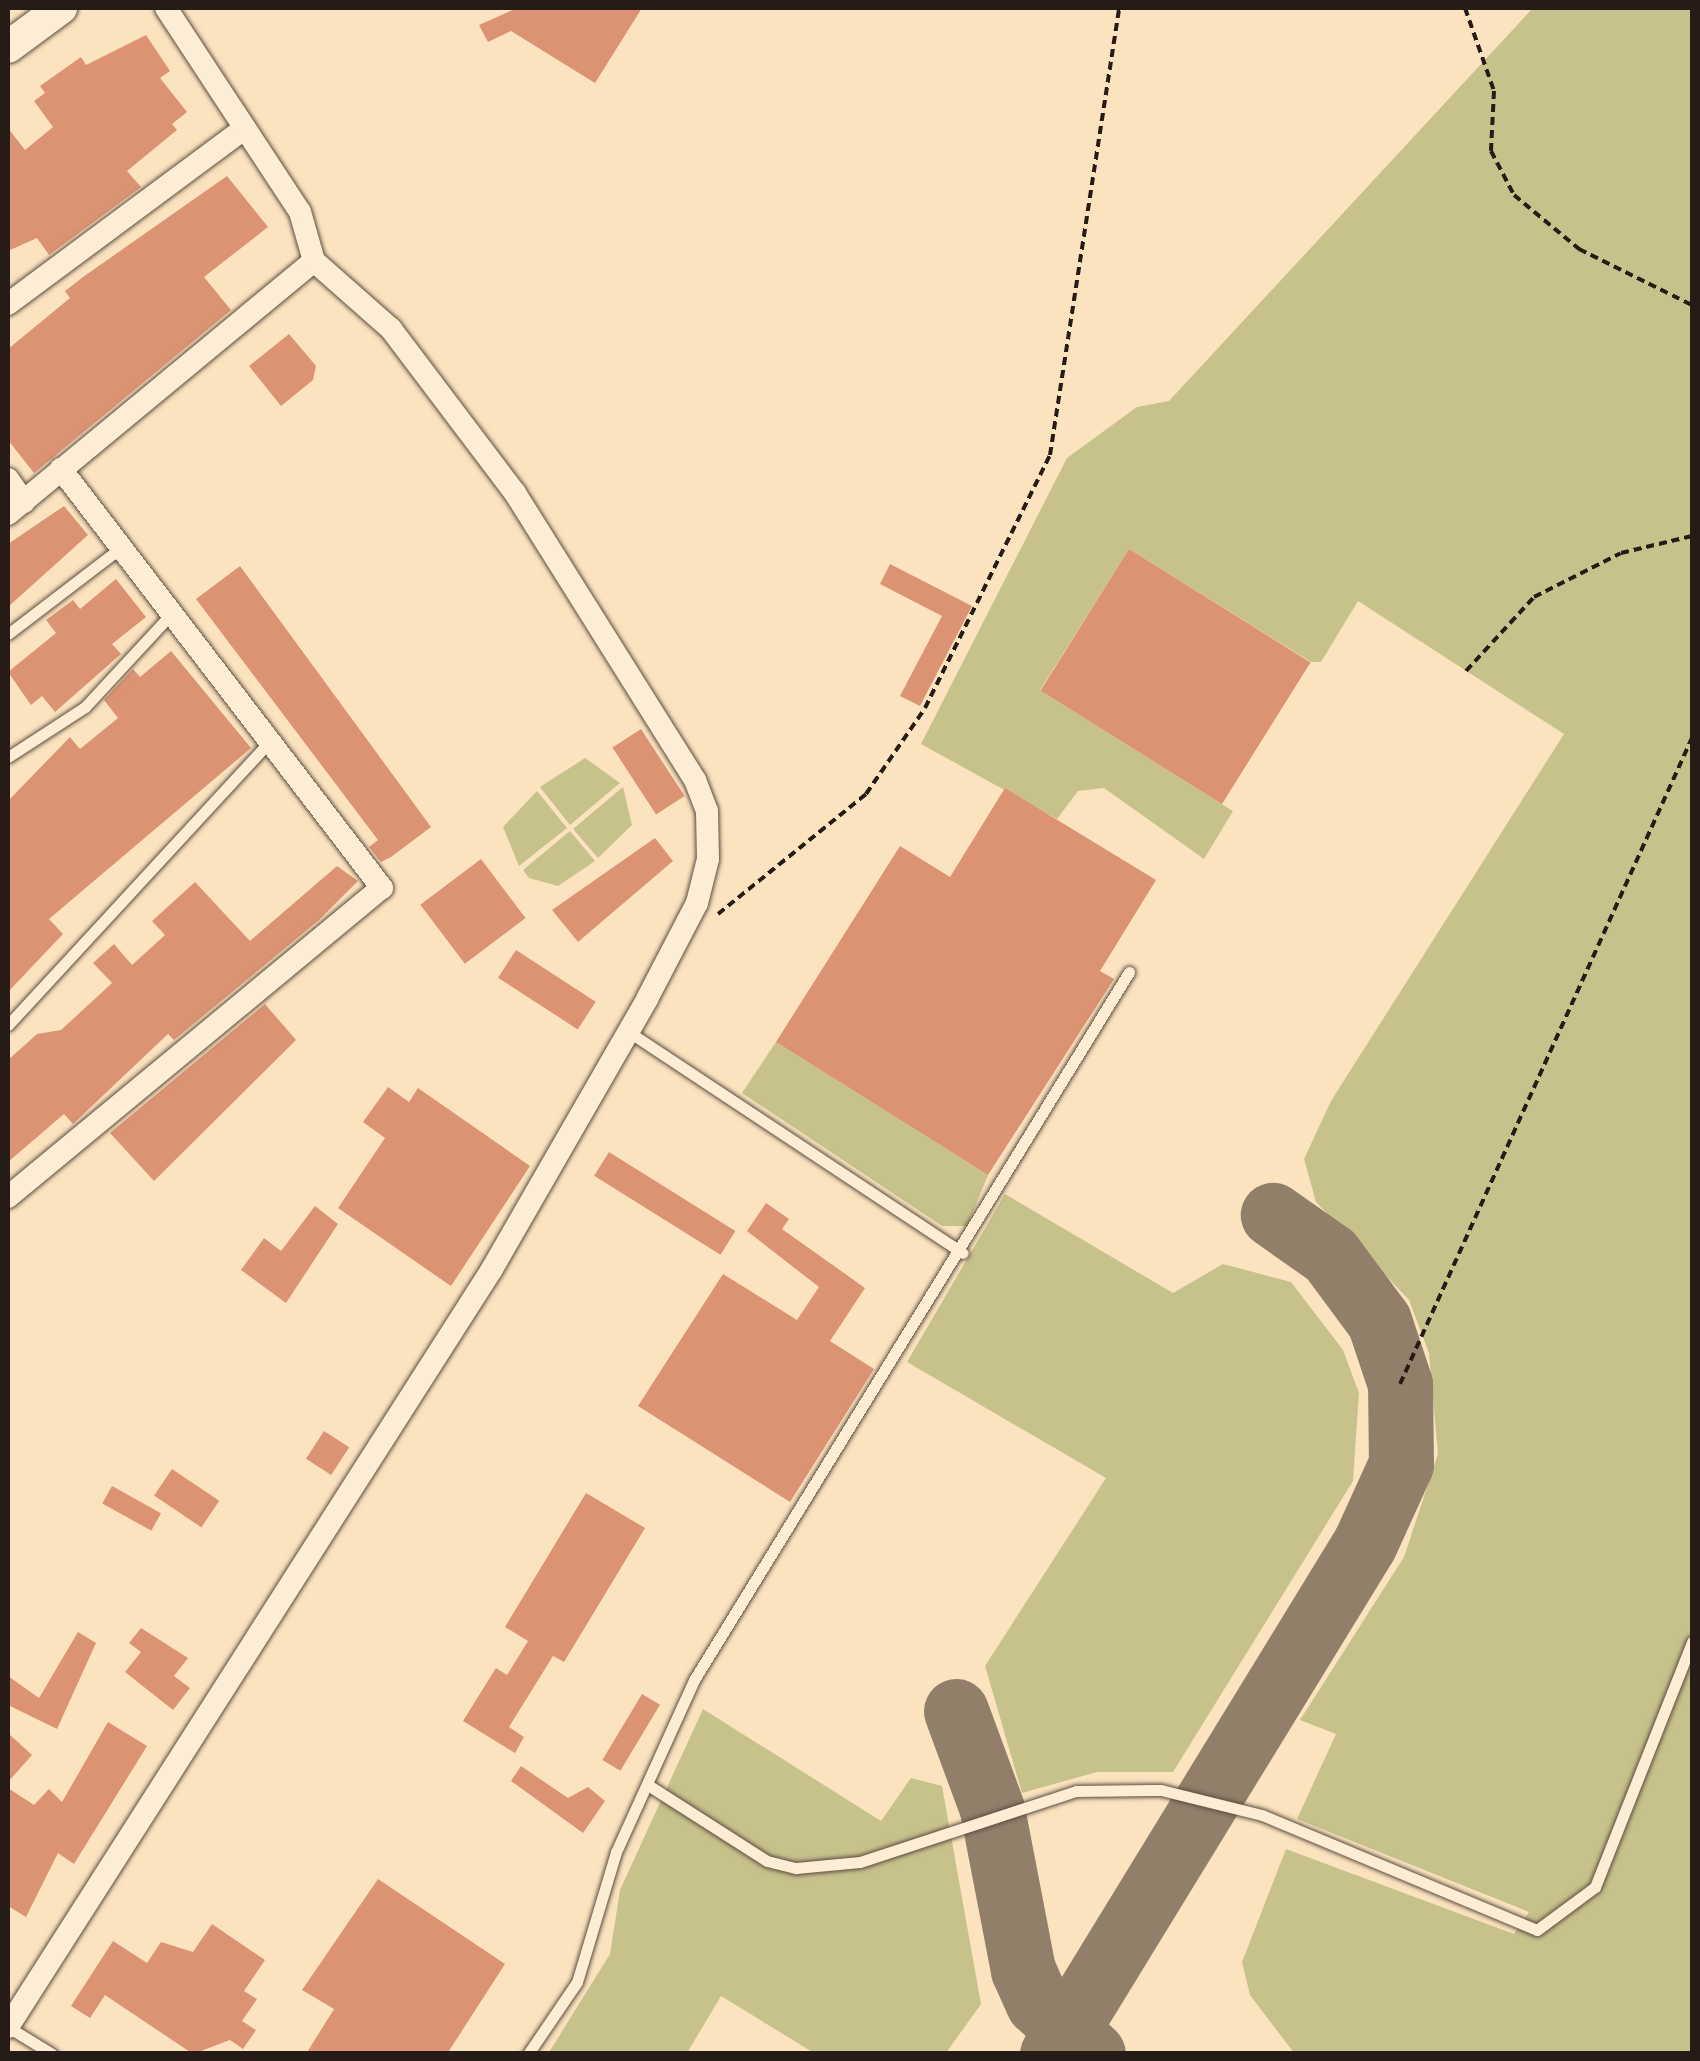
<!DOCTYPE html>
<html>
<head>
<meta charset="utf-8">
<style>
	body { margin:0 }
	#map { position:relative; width:1700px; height:2061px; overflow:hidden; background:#fce3bf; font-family:Alegreya,serif }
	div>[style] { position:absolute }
	.green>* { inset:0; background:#c7c18c }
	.taxiway>* { height:65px; margin:-32.5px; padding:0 32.5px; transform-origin:32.5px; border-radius:32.5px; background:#917f6a }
	.building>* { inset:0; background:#dc9374; transform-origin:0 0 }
	.path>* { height:4px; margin-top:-2px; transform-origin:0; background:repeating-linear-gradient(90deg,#261b15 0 8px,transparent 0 13px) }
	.roads { filter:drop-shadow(0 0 2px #5c4d40) drop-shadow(0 0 2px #5c4d40) }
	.service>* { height:11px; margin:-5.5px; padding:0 5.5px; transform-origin:5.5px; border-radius:5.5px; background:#fdedd5 }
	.minor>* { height:22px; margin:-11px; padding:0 11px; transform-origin:11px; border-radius:11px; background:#fdedd5 }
	.secondary>* { height:32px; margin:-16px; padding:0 16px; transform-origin:16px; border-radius:16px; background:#fdedd5 }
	span { translate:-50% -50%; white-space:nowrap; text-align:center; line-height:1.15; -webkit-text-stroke:9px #fdedd5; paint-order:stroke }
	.frame { position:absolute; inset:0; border:10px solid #261b15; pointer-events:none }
</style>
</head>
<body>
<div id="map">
	<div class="green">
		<i style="clip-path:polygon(1533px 8px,1692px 8px,1692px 2053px,1294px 2053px,1250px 1995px,1242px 1962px,1286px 1849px,1514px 1934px,1529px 1912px,1297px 1819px,1336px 1734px,1300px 1720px,1404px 1557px,1438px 1454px,1429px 1353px,1409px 1300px,1316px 1202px,1304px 1159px,1331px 1101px,1564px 734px,1358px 601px,1321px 662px,1311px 662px,1129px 549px,1040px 690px,1233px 811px,1204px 859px,1104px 788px,1078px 791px,1057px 819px,921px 744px,1067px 458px,1137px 407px,1169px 401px)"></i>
		<i style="clip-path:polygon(585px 758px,620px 783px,570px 825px,540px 787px)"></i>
		<i style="clip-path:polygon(623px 787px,632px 825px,598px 858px,573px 829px)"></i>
		<i style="clip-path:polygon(537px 791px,567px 828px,519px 866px,503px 827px)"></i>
		<i style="clip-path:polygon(570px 831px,595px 861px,558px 886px,529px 878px,523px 870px)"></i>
		<i style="clip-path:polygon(776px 1042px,988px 1175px,967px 1226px,942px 1226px,742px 1093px)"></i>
		<i style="clip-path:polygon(1005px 1194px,1173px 1293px,1223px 1264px,1291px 1282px,1343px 1350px,1359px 1393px,1353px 1481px,1173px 1772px,1097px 1772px,1022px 1793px,985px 1666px,1106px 1478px,907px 1362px)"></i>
		<i style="clip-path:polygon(703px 1709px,881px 1821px,911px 1778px,942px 1786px,981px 2004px,946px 2053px,814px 2053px,721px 1996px,687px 2053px,548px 2054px,610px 1954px,620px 1890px)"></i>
	</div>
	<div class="taxiway">
		<i style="left:956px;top:1711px;width:104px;rotate:69.8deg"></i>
		<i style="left:992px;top:1809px;width:164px;rotate:79.1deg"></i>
		<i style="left:1023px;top:1970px;width:36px;rotate:66deg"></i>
		<i style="left:1038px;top:2003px;width:75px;rotate:42.8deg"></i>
		<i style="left:1052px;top:2054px;width:599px;rotate:-58.51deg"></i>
		<i style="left:1365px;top:1543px;width:87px;rotate:-65.5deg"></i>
		<i style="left:1401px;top:1464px;width:80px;rotate:-90.7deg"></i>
		<i style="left:1400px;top:1384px;width:66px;rotate:-108.4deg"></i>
		<i style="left:1379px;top:1321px;width:82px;rotate:-126.6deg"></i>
		<i style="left:1330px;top:1255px;width:70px;rotate:-144.9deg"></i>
	</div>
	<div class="building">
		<i style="clip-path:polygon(517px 8px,642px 8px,595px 83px,511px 31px,488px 42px,479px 25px)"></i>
		<i style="clip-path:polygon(146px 35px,170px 71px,160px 78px,187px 112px,172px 124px,177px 130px,127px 171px,141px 187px,49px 255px,37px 238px,8px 251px,8px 128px,25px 150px,53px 127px,34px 101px,45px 93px,40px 86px,81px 57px,86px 65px)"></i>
		<i style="clip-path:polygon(227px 176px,268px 227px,204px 277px,231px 310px,34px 473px,8px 440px,8px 349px,70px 298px,65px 291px,83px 277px)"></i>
		<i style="clip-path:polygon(289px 334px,316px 366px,313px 380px,281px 406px,249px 366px)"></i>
		<i style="clip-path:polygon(64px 506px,88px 535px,8px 607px,8px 544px)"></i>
		<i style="left:1129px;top:549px;width:214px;height:167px;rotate:32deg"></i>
		<i style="clip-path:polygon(890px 564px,972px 606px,920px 706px,900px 696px,942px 616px,880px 584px)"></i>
		<i style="clip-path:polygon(240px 566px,431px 827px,391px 857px,381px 862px,369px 847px,378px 840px,196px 599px)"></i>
		<i style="clip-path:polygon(116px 579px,146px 617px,112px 644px,121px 654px,55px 712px,42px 696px,31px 705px,8px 672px,56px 633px,46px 620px,73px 600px,80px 609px)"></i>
		<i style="clip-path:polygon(171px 651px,251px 748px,49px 919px,63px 934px,8px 992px,8px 801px,70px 737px,80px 749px,118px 718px,104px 700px,133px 669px,140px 677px)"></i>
		<i style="left:641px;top:729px;width:80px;height:34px;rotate:57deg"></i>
		<i style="clip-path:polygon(1005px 788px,1156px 880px,1100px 971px,1114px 979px,988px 1175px,776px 1042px,900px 846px,950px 877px)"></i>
		<i style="clip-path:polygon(655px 838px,673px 861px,578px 942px,552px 910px)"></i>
		<i style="left:481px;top:859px;width:74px;height:76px;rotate:53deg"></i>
		<i style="clip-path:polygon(337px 866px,358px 881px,319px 920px,174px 1040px,168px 1034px,73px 1124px,64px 1114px,8px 1162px,8px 1060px,37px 1034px,61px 1030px,112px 983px,93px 963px,114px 944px,132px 965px,165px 935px,152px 921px,195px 882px,250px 941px)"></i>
		<i style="left:516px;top:950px;width:95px;height:33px;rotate:33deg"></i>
		<i style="clip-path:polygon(265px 1004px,296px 1040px,154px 1181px,110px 1133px)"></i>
		<i style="clip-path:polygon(388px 1087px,409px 1102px,418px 1088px,530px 1166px,451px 1286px,338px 1208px,385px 1138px,363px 1122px)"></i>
		<i style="left:609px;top:1152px;width:149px;height:28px;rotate:32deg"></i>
		<i style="clip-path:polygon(766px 1203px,789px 1219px,782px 1229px,865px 1288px,830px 1341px,874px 1369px,790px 1502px,638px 1406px,723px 1274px,797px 1320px,819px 1287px,747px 1231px)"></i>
		<i style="clip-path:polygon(315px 1206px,338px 1224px,286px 1303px,241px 1270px,264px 1238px,281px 1251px)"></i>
		<i style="left:324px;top:1431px;width:30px;height:33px;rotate:33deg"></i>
		<i style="left:172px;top:1469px;width:57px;height:32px;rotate:34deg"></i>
		<i style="left:112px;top:1486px;width:56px;height:20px;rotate:29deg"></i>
		<i style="clip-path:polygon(586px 1493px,645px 1528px,564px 1662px,553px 1656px,509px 1727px,524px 1737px,515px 1753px,463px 1721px,496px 1668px,507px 1675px,528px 1641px,505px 1627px)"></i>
		<i style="clip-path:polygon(141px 1628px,188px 1658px,174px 1676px,190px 1688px,173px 1710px,125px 1672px,141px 1652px,129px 1643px)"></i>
		<i style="clip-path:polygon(78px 1632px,96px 1643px,57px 1729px,8px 1705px,8px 1676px,39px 1698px)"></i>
		<i style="left:642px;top:1694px;width:21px;height:77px;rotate:31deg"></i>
		<i style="clip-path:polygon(108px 1722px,147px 1746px,74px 1864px,58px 1853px,26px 1917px,8px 1906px,8px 1788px,34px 1805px,49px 1789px,62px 1802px)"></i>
		<i style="clip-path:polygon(8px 1733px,32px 1755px,8px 1782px)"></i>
		<i style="clip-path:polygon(521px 1766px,568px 1798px,588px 1787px,605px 1801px,583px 1833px,511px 1781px)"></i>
		<i style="clip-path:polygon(378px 1879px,505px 1964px,447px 2054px,306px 2054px,334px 2009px,302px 1990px)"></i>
		<i style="clip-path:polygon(212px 1924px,265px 1960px,244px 1991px,257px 1999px,242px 2021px,256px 2030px,243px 2049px,230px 2040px,193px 2054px,105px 1995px,90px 2018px,71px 2006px,113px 1941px,147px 1963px,161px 1942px,193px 1952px)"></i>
	</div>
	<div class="path">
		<i style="left:1465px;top:8px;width:88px;rotate:70.7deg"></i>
		<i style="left:1494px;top:91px;width:60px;rotate:92.9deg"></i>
		<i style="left:1491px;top:151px;width:50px;rotate:62.4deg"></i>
		<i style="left:1514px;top:195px;width:85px;rotate:39.7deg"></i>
		<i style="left:1579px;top:249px;width:126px;rotate:26.4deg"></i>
		<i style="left:1466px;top:671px;width:100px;rotate:-47.4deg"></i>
		<i style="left:1534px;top:597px;width:97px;rotate:-26.8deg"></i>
		<i style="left:1621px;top:553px;width:73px;rotate:-13.5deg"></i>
		<i style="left:718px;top:914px;width:191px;rotate:-39deg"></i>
		<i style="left:866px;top:794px;width:104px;rotate:-55.5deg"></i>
		<i style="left:925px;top:708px;width:282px;rotate:-63.7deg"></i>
		<i style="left:1050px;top:455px;width:452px;rotate:-81.2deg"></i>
		<i style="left:1400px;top:1384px;width:709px;rotate:-65.68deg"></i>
	</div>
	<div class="roads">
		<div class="service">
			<i style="left:8px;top:634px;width:145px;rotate:-37.4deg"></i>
			<i style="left:8px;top:757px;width:92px;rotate:-33deg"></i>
			<i style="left:85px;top:707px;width:128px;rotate:-47.2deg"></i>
			<i style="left:8px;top:1025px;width:385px;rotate:-47.3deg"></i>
			<i style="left:629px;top:1032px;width:400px;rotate:33.5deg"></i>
			<i style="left:648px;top:1785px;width:141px;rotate:32.6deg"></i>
			<i style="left:767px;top:1861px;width:30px;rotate:14deg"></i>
			<i style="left:796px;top:1868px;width:64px;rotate:-5.4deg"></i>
			<i style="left:860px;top:1862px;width:227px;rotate:-18.2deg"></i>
			<i style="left:1076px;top:1791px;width:85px;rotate:-0.7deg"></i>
			<i style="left:1161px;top:1790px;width:104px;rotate:13.9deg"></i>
			<i style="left:1262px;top:1815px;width:298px;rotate:22.7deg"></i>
			<i style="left:1537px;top:1930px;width:72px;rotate:-36.6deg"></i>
			<i style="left:1595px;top:1887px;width:264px;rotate:-68.4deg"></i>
			<i style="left:8px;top:2027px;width:52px;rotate:31.5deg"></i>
			<i style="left:528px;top:2054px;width:87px;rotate:-55.8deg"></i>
			<i style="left:577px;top:1982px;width:136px;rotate:-73.3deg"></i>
			<i style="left:616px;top:1852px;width:189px;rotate:-65.6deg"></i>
			<i style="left:694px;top:1680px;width:831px;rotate:-58.43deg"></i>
		</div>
		<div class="minor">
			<i style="left:8px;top:304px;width:295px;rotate:-36.6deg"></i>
			<i style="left:8px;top:479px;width:28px;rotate:55deg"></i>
			<i style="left:8px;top:514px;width:397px;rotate:-39.6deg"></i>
			<i style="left:314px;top:261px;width:51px;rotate:-105.9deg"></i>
			<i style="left:300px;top:212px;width:244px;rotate:-123.3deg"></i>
			<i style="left:8px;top:1197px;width:485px;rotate:-39.6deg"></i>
			<i style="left:382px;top:888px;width:528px;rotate:-127.46deg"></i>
			<i style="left:8px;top:2027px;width:899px;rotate:-57.44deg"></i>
			<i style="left:492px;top:1269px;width:311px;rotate:-60.1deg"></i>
			<i style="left:647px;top:999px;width:108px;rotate:-62.5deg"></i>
			<i style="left:697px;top:903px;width:45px;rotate:-76deg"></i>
			<i style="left:708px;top:859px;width:48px;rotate:-91.2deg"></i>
			<i style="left:707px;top:811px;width:33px;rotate:-111deg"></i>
			<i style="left:695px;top:780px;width:339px;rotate:-122.1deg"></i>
			<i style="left:515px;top:493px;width:206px;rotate:-127.1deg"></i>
			<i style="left:391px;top:329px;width:103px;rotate:-138.6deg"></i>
		</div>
		<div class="secondary">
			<i style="left:8px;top:47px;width:66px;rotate:-36.3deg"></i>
		</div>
	</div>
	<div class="frame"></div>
</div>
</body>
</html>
